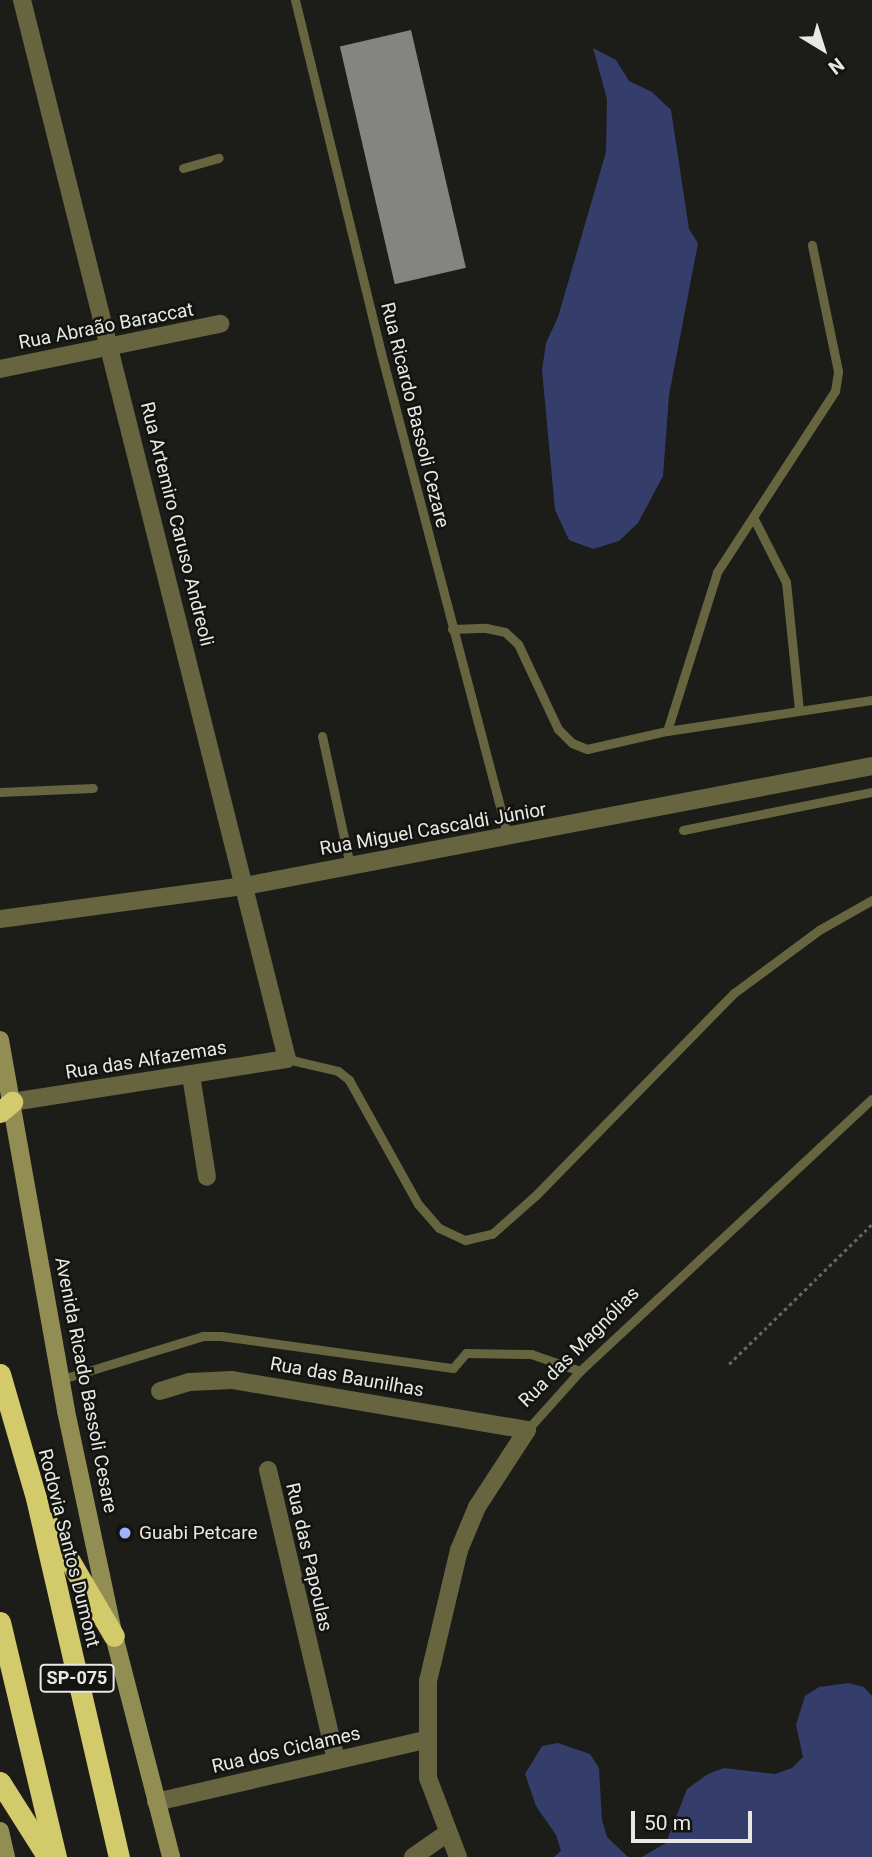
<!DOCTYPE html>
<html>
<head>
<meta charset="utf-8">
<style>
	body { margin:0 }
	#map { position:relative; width:872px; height:1857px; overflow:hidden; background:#1c1c18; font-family:Roboto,sans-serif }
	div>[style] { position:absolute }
	.green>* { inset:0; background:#353d6a }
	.building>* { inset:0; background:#848480; transform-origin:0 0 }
	.path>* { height:2.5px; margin-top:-1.25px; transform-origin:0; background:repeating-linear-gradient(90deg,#666662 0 3.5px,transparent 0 7px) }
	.lane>* { height:9px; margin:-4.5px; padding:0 4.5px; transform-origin:4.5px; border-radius:4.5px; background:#676440 }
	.street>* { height:18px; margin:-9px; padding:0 9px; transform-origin:9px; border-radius:9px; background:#676440 }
	.secondary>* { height:18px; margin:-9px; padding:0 9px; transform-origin:9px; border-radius:9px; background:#928d52 }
	.highway>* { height:21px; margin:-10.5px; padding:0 10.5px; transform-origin:10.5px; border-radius:10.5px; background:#d3ca6b }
	.dots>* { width:19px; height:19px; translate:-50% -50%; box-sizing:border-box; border:4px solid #13130f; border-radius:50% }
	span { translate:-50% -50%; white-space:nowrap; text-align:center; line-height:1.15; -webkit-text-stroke:5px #13130f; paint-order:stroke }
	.shield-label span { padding:2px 5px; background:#13130f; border:2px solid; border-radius:5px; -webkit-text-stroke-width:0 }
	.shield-label { font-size:18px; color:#e8e8e5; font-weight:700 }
	.street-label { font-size:19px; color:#e8e8e5 }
	.poi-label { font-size:19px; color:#e8e8e5 }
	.left { translate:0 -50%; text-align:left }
	.north { position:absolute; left:788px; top:14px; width:70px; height:70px; -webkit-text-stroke:5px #13130f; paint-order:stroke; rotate:142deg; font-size:19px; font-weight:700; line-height:28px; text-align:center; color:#e8e8e5 }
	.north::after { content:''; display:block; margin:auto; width:24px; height:32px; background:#e8e8e5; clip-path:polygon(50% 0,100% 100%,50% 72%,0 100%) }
	.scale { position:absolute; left:631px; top:1811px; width:121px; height:32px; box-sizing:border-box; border:4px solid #e8e8e5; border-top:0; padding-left:9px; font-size:21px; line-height:24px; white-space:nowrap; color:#e8e8e5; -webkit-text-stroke:5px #13130f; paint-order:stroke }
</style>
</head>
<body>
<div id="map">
	<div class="green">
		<i style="clip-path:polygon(593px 48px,616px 60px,629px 81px,652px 92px,671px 110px,689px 229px,698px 243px,669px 395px,663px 476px,638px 523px,619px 541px,593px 549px,569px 540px,555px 510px,542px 370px,546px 343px,558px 317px,606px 152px,607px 99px)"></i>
		<i style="clip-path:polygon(848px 1683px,864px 1687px,872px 1696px,872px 1857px,642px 1857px,666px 1843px,687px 1789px,708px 1774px,724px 1768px,775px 1774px,792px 1768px,803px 1757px,796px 1725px,805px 1696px,819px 1687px)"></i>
		<i style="clip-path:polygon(558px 1743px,590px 1754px,599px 1768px,602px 1820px,607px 1837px,628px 1857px,554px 1857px,561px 1851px,556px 1835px,536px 1806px,525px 1774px,542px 1746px)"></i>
	</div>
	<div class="building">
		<i style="left:411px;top:30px;width:244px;height:73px;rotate:77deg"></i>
	</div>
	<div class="path">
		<i style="left:729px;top:1364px;width:200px;rotate:-44.4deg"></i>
	</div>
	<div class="lane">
		<i style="left:295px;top:0;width:363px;rotate:76.3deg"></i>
		<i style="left:381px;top:353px;width:500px;rotate:75.3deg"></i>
		<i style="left:183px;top:168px;width:37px;rotate:-16deg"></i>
		<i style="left:753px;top:517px;width:73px;rotate:63.1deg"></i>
		<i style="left:786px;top:582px;width:129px;rotate:84.2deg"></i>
		<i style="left:452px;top:629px;width:34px;rotate:-2deg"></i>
		<i style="left:486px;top:628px;width:19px;rotate:12deg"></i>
		<i style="left:505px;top:632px;width:18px;rotate:43deg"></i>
		<i style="left:518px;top:644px;width:94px;rotate:64.8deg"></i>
		<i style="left:558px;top:729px;width:20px;rotate:45deg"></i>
		<i style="left:572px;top:743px;width:16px;rotate:22deg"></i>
		<i style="left:587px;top:749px;width:82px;rotate:-12.7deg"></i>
		<i style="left:667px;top:731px;width:167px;rotate:-72.5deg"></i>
		<i style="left:717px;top:572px;width:216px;rotate:-56.9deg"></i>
		<i style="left:835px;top:391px;width:20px;rotate:-81deg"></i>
		<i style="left:838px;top:371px;width:129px;rotate:-101.7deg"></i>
		<i style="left:667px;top:731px;width:207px;rotate:-8.6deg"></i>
		<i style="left:322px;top:736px;width:132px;rotate:77.8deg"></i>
		<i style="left:0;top:792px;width:93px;rotate:-2.5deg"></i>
		<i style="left:683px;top:830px;width:193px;rotate:-11.4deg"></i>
		<i style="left:287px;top:1059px;width:52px;rotate:13.2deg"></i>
		<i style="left:338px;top:1071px;width:14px;rotate:39deg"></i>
		<i style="left:349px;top:1080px;width:142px;rotate:60.9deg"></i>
		<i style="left:418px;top:1204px;width:32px;rotate:49deg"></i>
		<i style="left:439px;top:1228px;width:29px;rotate:25deg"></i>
		<i style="left:465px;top:1240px;width:28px;rotate:-13deg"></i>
		<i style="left:492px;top:1234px;width:57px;rotate:-41.5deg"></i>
		<i style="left:535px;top:1196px;width:284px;rotate:-45.6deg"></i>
		<i style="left:734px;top:993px;width:106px;rotate:-36.5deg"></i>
		<i style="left:819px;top:930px;width:61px;rotate:-29.5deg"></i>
		<i style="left:59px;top:1380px;width:151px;rotate:-17deg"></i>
		<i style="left:203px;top:1336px;width:18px"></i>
		<i style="left:221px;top:1336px;width:234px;rotate:7.9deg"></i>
		<i style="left:453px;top:1368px;width:20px;rotate:-49deg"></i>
		<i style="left:466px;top:1353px;width:65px;rotate:0.9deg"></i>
		<i style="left:531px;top:1354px;width:52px;rotate:19.1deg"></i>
		<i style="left:527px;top:1430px;width:79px;rotate:-48.1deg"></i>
		<i style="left:580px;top:1371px;width:399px;rotate:-43deg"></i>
	</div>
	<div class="street">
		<i style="left:0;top:369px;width:225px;rotate:-11.6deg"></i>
		<i style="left:0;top:919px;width:247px;rotate:-7.7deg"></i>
		<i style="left:245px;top:886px;width:638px;rotate:-10.83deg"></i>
		<i style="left:191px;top:1075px;width:103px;rotate:81.1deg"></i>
		<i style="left:12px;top:1102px;width:278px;rotate:-8.9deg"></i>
		<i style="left:287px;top:1059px;width:1092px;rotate:-104.05deg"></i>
		<i style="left:160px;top:1391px;width:31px;rotate:-17deg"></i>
		<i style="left:190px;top:1382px;width:42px;rotate:-2.7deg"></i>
		<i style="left:232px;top:1380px;width:299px;rotate:9.6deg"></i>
		<i style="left:527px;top:1430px;width:92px;rotate:123deg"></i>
		<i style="left:477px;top:1507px;width:47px;rotate:112.7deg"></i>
		<i style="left:459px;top:1550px;width:135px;rotate:103.3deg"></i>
		<i style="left:428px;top:1681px;width:97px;rotate:90deg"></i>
		<i style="left:428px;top:1778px;width:85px;rotate:69.2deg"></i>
		<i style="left:268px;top:1470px;width:298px;rotate:76.8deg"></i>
		<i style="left:156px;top:1802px;width:276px;rotate:-13deg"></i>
		<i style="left:413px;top:1857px;width:40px;rotate:-34.9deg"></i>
	</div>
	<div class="secondary">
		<i style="left:0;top:1040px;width:377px;rotate:79.9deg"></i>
		<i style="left:66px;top:1411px;width:230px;rotate:78deg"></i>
		<i style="left:114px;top:1636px;width:228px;rotate:75.5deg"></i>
		<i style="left:0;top:1831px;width:27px;rotate:77deg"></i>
	</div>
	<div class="highway">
		<i style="left:0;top:1112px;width:16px;rotate:-40deg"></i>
		<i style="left:0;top:1374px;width:129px;rotate:73.8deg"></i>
		<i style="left:36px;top:1498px;width:368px;rotate:77deg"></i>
		<i style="left:47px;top:1522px;width:132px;rotate:59.6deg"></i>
		<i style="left:0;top:1622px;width:242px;rotate:76.6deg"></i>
		<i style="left:0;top:1782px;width:88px;rotate:57.6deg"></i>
	</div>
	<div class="dots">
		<i style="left:125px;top:1533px;background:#a2b2fd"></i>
	</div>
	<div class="shield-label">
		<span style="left:77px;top:1678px">SP-075</span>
	</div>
	<div class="street-label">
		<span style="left:106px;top:326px;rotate:-11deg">Rua Abraão Baraccat</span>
		<span style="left:415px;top:415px;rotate:76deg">Rua Ricardo Bassoli Cezare</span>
		<span style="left:177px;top:524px;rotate:76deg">Rua Artemiro Caruso Andreoli</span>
		<span style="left:433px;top:829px;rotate:-10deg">Rua Miguel Cascaldi Júnior</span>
		<span style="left:146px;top:1060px;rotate:-9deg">Rua das Alfazemas</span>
		<span style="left:579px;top:1347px;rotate:-45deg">Rua das Magnólias</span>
		<span style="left:347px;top:1377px;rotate:10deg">Rua das Baunilhas</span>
		<span style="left:86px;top:1385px;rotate:79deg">Avenida Ricado Bassoli Cesare</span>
		<span style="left:69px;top:1548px;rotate:76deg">Rodovia Santos Dumont</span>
		<span style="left:309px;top:1557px;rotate:77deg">Rua das Papoulas</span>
		<span style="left:286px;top:1750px;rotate:-13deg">Rua dos Ciclames</span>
	</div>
	<div class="poi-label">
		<span class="left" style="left:139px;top:1533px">Guabi Petcare</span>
	</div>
	<div class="north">N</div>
	<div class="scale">50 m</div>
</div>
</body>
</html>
